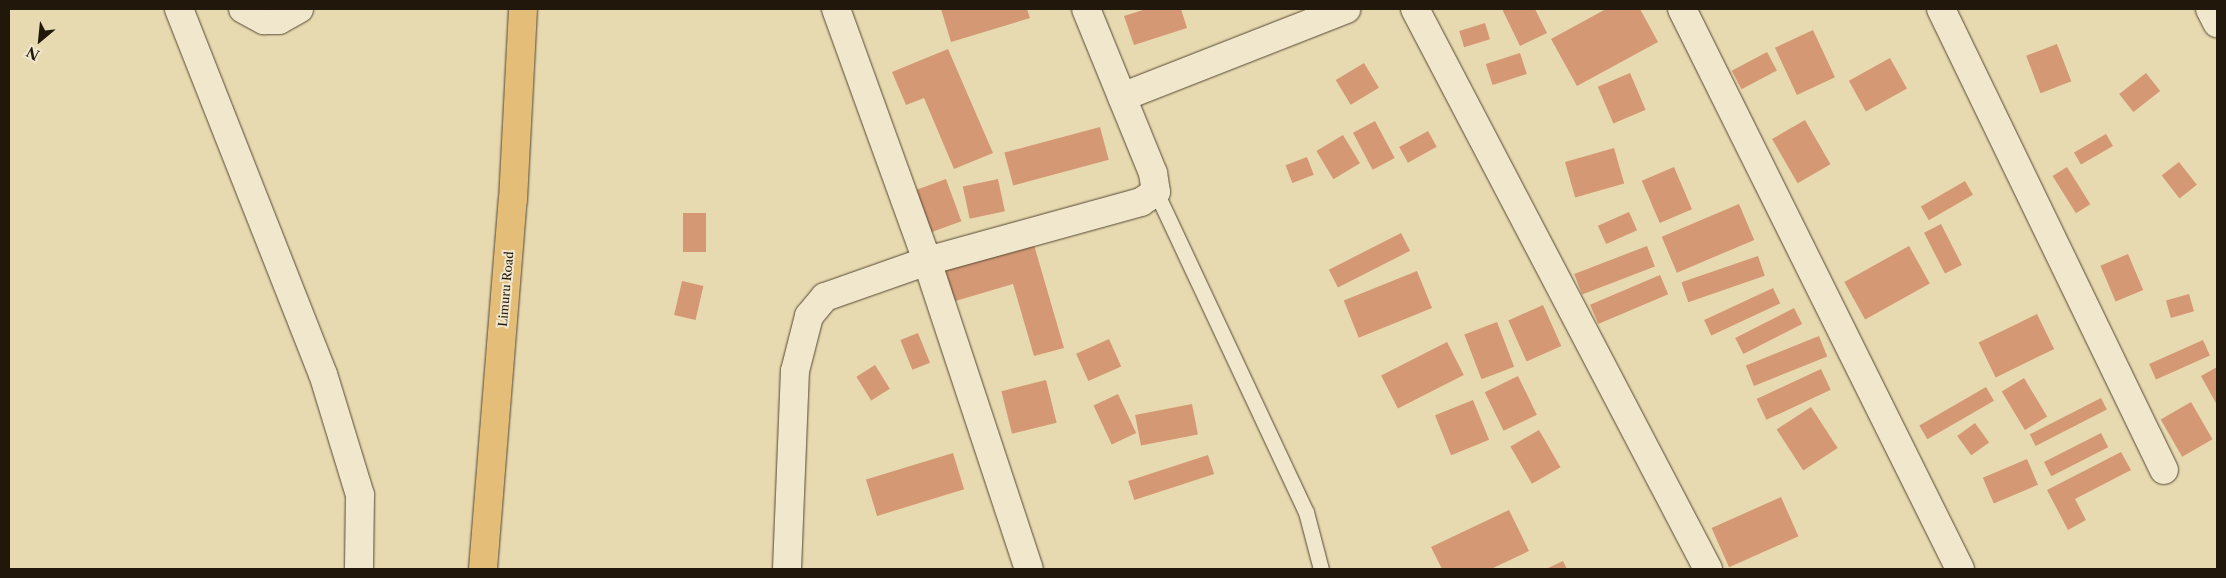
<!DOCTYPE html>
<html>
<head>
<meta charset="utf-8">
<style>
	body { margin:0 }
	#map { position:relative; width:2226px; height:578px; overflow:hidden; background:#e8dab0; font-family:"Libre Caslon Text",serif }
	div>[style] { position:absolute }
	.building>* { inset:0; background:#d49874; transform-origin:0 0 }
	.roads { filter:drop-shadow(0 0 1px #544834) drop-shadow(0 0 1px #544834) }
	.service>* { height:15px; margin:-7.5px; padding:0 7.5px; transform-origin:7.5px; border-radius:7.5px; background:#f0e7cc }
	.minor>* { height:28px; margin:-14px; padding:0 14px; transform-origin:14px; border-radius:14px; background:#f0e7cc }
	.trunk>* { height:28px; margin:-14px; padding:0 14px; transform-origin:14px; border-radius:14px; background:#e4bd78 }
	span { translate:-50% -50%; white-space:nowrap; text-align:center; line-height:1.15; -webkit-text-stroke:4px #f0e7cc; paint-order:stroke }
	.street-label { font-size:12px; color:#22170b }
	.frame { position:absolute; inset:0; border:10px solid #22170b; pointer-events:none }
	.north { position:absolute; left:15px; top:15px; width:50px; height:50px; -webkit-text-stroke:4px #f0e7cc; paint-order:stroke; rotate:208deg; font-size:14px; font-weight:700; line-height:20px; text-align:center; color:#22170b }
	.north::after { content:''; display:block; margin:auto; width:18px; height:22px; background:#22170b; clip-path:polygon(50% 0,100% 100%,50% 72%,0 100%) }
</style>
</head>
<body>
<div id="map">
	<div class="building">
		<i style="clip-path:polygon(941px 9px,1027px 9px,1030px 18px,951px 42px)"></i>
		<i style="clip-path:polygon(1146px 9px,1181px 9px,1187px 28px,1134px 45px,1124px 16px)"></i>
		<i style="clip-path:polygon(1502px 9px,1535px 9px,1547px 33px,1520px 46px)"></i>
		<i style="clip-path:polygon(1606px 9px,1640px 9px,1658px 42px,1577px 86px,1551px 39px)"></i>
		<i style="left:1485px;top:23px;width:17px;height:27px;rotate:73deg"></i>
		<i style="left:1813px;top:30px;width:52px;height:42px;rotate:65deg"></i>
		<i style="left:2057px;top:44px;width:40px;height:33px;rotate:69deg"></i>
		<i style="clip-path:polygon(948px 49px,993px 153px,954px 169px,924px 98px,906px 105px,892px 72px)"></i>
		<i style="left:1767px;top:52px;width:21px;height:40px;rotate:62deg"></i>
		<i style="left:1520px;top:53px;width:22px;height:36px;rotate:72deg"></i>
		<i style="left:1890px;top:58px;width:35px;height:47px;rotate:61deg"></i>
		<i style="left:1364px;top:63px;width:29px;height:33px;rotate:59deg"></i>
		<i style="left:1630px;top:73px;width:40px;height:35px;rotate:67deg"></i>
		<i style="left:2146px;top:73px;width:23px;height:34px;rotate:52deg"></i>
		<i style="left:1805px;top:120px;width:51px;height:38px;rotate:60deg"></i>
		<i style="left:1375px;top:121px;width:42px;height:25px;rotate:62deg"></i>
		<i style="left:1100px;top:127px;width:34px;height:99px;rotate:75deg"></i>
		<i style="left:1428px;top:131px;width:18px;height:33px;rotate:61deg"></i>
		<i style="left:2106px;top:134px;width:14px;height:37px;rotate:60deg"></i>
		<i style="left:1343px;top:135px;width:33px;height:31px;rotate:59deg"></i>
		<i style="left:1614px;top:148px;width:37px;height:51px;rotate:74deg"></i>
		<i style="left:1307px;top:157px;width:19px;height:23px;rotate:69deg"></i>
		<i style="left:2179px;top:162px;width:29px;height:22px;rotate:52deg"></i>
		<i style="left:1674px;top:167px;width:46px;height:35px;rotate:67deg"></i>
		<i style="left:2067px;top:167px;width:44px;height:17px;rotate:58deg"></i>
		<i style="left:946px;top:179px;width:45px;height:35px;rotate:70deg"></i>
		<i style="left:998px;top:179px;width:33px;height:36px;rotate:78deg"></i>
		<i style="left:1965px;top:181px;width:16px;height:51px;rotate:60deg"></i>
		<i style="left:1739px;top:204px;width:39px;height:84px;rotate:67deg"></i>
		<i style="left:1629px;top:212px;width:20px;height:34px;rotate:66deg"></i>
		<i style="left:683px;top:213px;width:23px;height:39px"></i>
		<i style="left:1941px;top:224px;width:46px;height:19px;rotate:63deg"></i>
		<i style="left:1401px;top:233px;width:20px;height:81px;rotate:63deg"></i>
		<i style="clip-path:polygon(1032px 238px,1064px 348px,1034px 356px,1013px 284px,952px 302px,941px 264px)"></i>
		<i style="left:1647px;top:246px;width:22px;height:78px;rotate:69deg"></i>
		<i style="left:1909px;top:246px;width:43px;height:74px;rotate:61deg"></i>
		<i style="left:2128px;top:254px;width:39px;height:30px;rotate:67deg"></i>
		<i style="left:1758px;top:256px;width:21px;height:81px;rotate:71deg"></i>
		<i style="left:1417px;top:271px;width:40px;height:79px;rotate:68deg"></i>
		<i style="left:1660px;top:275px;width:21px;height:76px;rotate:67deg"></i>
		<i style="left:682px;top:281px;width:22px;height:35px;rotate:13deg"></i>
		<i style="left:1773px;top:288px;width:17px;height:76px;rotate:65deg"></i>
		<i style="left:2189px;top:294px;width:18px;height:24px;rotate:74deg"></i>
		<i style="left:1543px;top:305px;width:45px;height:38px;rotate:66deg"></i>
		<i style="left:1794px;top:308px;width:18px;height:66px;rotate:63deg"></i>
		<i style="left:2037px;top:314px;width:39px;height:65px;rotate:64deg"></i>
		<i style="left:1497px;top:322px;width:48px;height:35px;rotate:69deg"></i>
		<i style="left:918px;top:333px;width:32px;height:19px;rotate:68deg"></i>
		<i style="left:1819px;top:336px;width:22px;height:79px;rotate:68deg"></i>
		<i style="left:1109px;top:339px;width:30px;height:36px;rotate:66deg"></i>
		<i style="left:2203px;top:340px;width:17px;height:59px;rotate:66deg"></i>
		<i style="left:1447px;top:342px;width:37px;height:74px;rotate:63deg"></i>
		<i style="left:875px;top:365px;width:28px;height:22px;rotate:58deg"></i>
		<i style="clip-path:polygon(2217px 367px,2217px 405px,2201px 376px)"></i>
		<i style="left:1821px;top:369px;width:23px;height:71px;rotate:65deg"></i>
		<i style="left:1518px;top:376px;width:43px;height:37px;rotate:64deg"></i>
		<i style="left:2024px;top:378px;width:45px;height:26px;rotate:59deg"></i>
		<i style="left:1046px;top:380px;width:44px;height:46px;rotate:76deg"></i>
		<i style="left:1986px;top:387px;width:16px;height:77px;rotate:60deg"></i>
		<i style="left:1118px;top:394px;width:43px;height:27px;rotate:65deg"></i>
		<i style="left:2101px;top:398px;width:13px;height:80px;rotate:63deg"></i>
		<i style="left:1473px;top:400px;width:43px;height:41px;rotate:68deg"></i>
		<i style="left:2191px;top:402px;width:43px;height:35px;rotate:60deg"></i>
		<i style="left:1192px;top:404px;width:31px;height:58px;rotate:79deg"></i>
		<i style="left:1811px;top:407px;width:49px;height:41px;rotate:57deg"></i>
		<i style="left:1975px;top:423px;width:24px;height:22px;rotate:54deg"></i>
		<i style="left:1539px;top:430px;width:43px;height:33px;rotate:60deg"></i>
		<i style="left:2101px;top:433px;width:16px;height:64px;rotate:63deg"></i>
		<i style="clip-path:polygon(2121px 452px,2131px 470px,2075px 499px,2086px 520px,2068px 530px,2047px 490px)"></i>
		<i style="left:953px;top:453px;width:38px;height:91px;rotate:73deg"></i>
		<i style="left:1208px;top:455px;width:20px;height:84px;rotate:72deg"></i>
		<i style="left:2027px;top:459px;width:28px;height:48px;rotate:67deg"></i>
		<i style="left:1781px;top:497px;width:43px;height:76px;rotate:66deg"></i>
		<i style="clip-path:polygon(1509px 510px,1529px 551px,1491px 569px,1442px 569px,1431px 547px)"></i>
		<i style="clip-path:polygon(1563px 561px,1567px 569px,1546px 569px)"></i>
	</div>
	<div class="roads">
		<div class="service">
			<i style="left:1156px;top:192px;width:353px;rotate:64.9deg"></i>
			<i style="left:1306px;top:512px;width:59px;rotate:75.3deg"></i>
		</div>
		<div class="minor">
			<i style="left:179px;top:9px;width:392px;rotate:68.5deg"></i>
			<i style="left:323px;top:374px;width:127px;rotate:73deg"></i>
			<i style="left:360px;top:495px;width:74px;rotate:90.8deg"></i>
			<i style="left:243px;top:9px;width:24px;rotate:28deg"></i>
			<i style="left:264px;top:20px;width:15px"></i>
			<i style="left:279px;top:20px;width:23px;rotate:-29deg"></i>
			<i style="left:836px;top:9px;width:268px;rotate:70.1deg"></i>
			<i style="left:927px;top:261px;width:324px;rotate:71.7deg"></i>
			<i style="left:1415px;top:9px;width:632px;rotate:62.38deg"></i>
			<i style="left:1682px;top:9px;width:625px;rotate:63.6deg"></i>
			<i style="left:1941px;top:9px;width:512px;rotate:64.19deg"></i>
			<i style="left:2210px;top:9px;width:16px;rotate:63deg"></i>
			<i style="left:1122px;top:97px;width:241px;rotate:-21.4deg"></i>
			<i style="left:787px;top:569px;width:198px;rotate:-87.7deg"></i>
			<i style="left:795px;top:371px;width:57px;rotate:-75.7deg"></i>
			<i style="left:809px;top:316px;width:25px;rotate:-50deg"></i>
			<i style="left:825px;top:297px;width:108px;rotate:-19.4deg"></i>
			<i style="left:927px;top:261px;width:222px;rotate:-15.4deg"></i>
			<i style="left:1141px;top:202px;width:18px;rotate:-34deg"></i>
			<i style="left:1156px;top:192px;width:19px;rotate:-99deg"></i>
			<i style="left:1153px;top:173px;width:177px;rotate:-112.2deg"></i>
		</div>
		<div class="trunk">
			<i style="left:483px;top:569px;width:370px;rotate:-85.4deg"></i>
			<i style="left:513px;top:200px;width:191px;rotate:-87deg"></i>
		</div>
	</div>
	<div class="street-label">
		<span style="left:506px;top:289px;rotate:-85deg">Limuru Road</span>
	</div>
	<div class="frame"></div>
	<div class="north">N</div>
</div>
</body>
</html>
